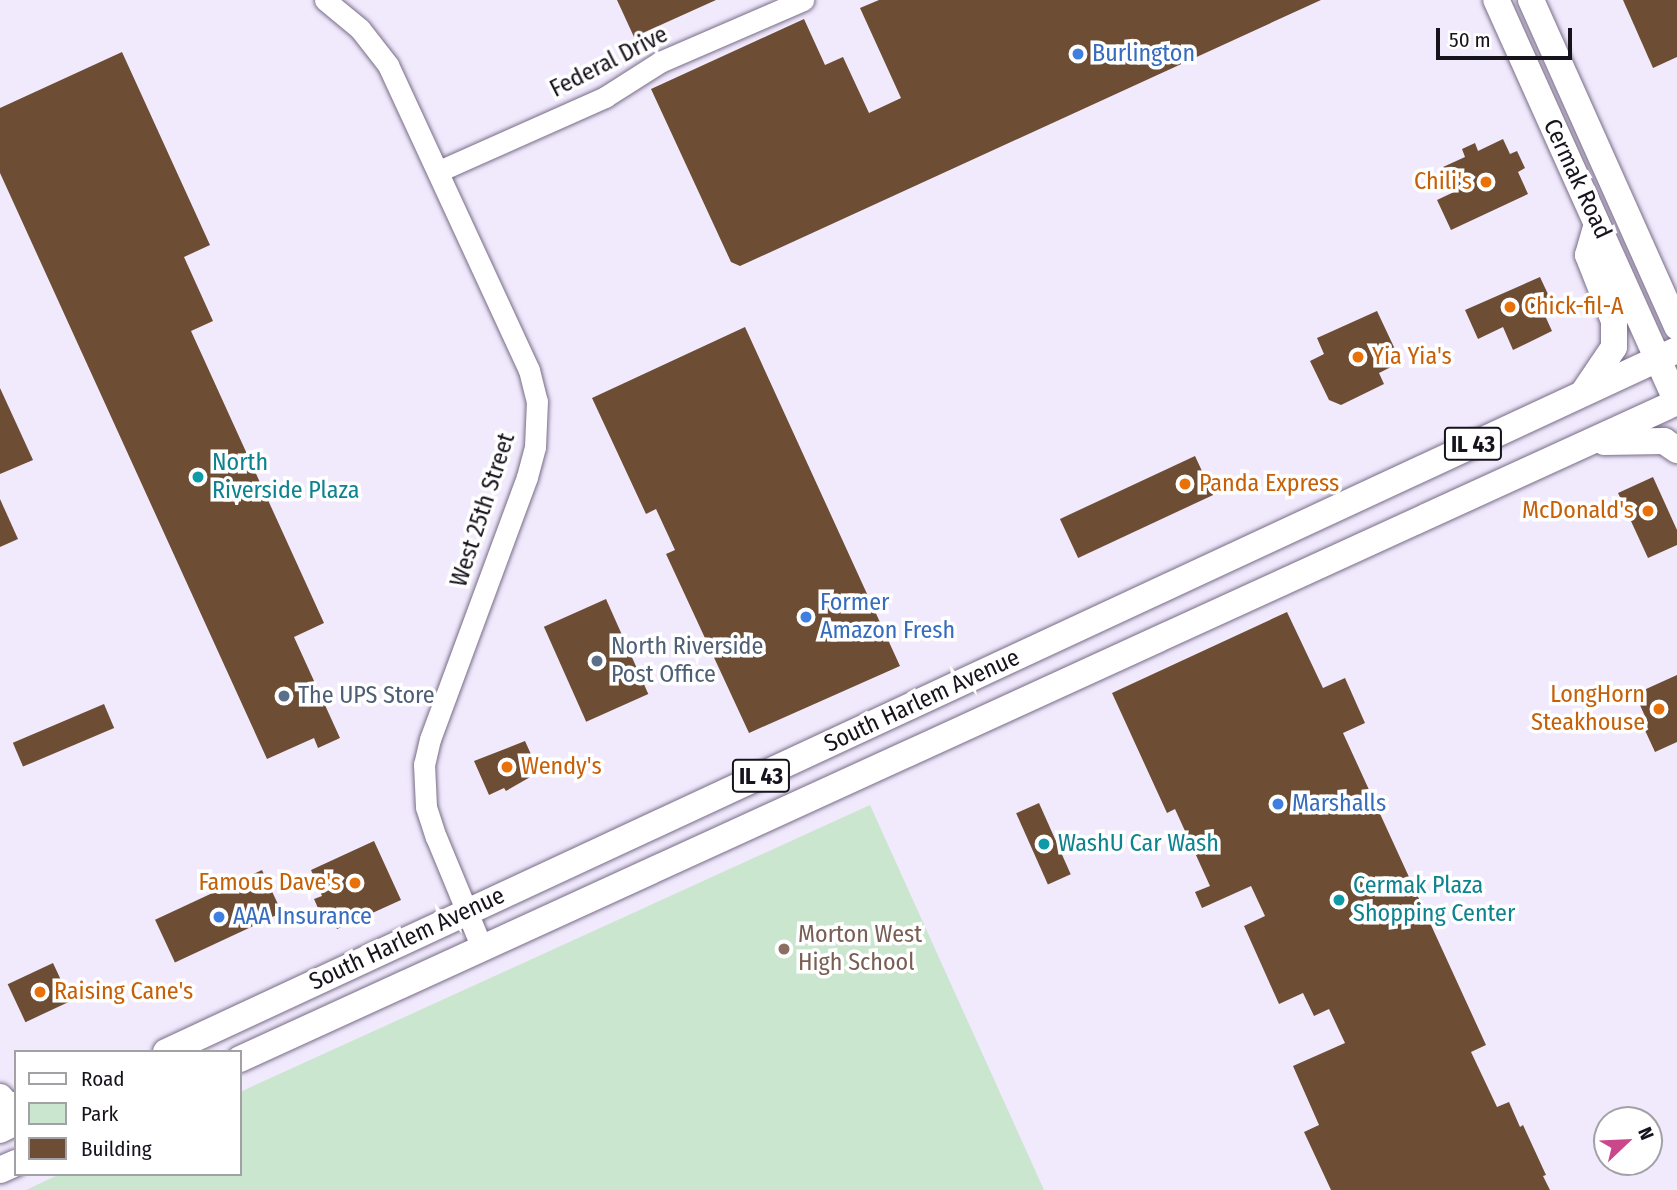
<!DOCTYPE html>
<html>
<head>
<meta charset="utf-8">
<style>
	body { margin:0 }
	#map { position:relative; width:1677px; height:1190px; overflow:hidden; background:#f1e9fc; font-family:"Fira Sans Condensed",sans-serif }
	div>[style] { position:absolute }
	.green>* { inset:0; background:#cbe6ce }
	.building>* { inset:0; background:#6d4e34; transform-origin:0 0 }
	.roads { filter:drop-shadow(0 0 2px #776c87) drop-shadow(0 0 2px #776c87) }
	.minor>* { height:21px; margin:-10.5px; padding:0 10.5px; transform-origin:10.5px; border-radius:10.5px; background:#fff }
	.major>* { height:26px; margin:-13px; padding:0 13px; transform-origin:13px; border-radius:13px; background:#fff }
	.dots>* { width:19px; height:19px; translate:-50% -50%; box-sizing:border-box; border:4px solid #fff; border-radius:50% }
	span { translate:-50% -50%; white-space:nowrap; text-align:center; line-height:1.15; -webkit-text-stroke:7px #fff; paint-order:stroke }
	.shield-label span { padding:2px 5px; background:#fff; border:2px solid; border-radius:5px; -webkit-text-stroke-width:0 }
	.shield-label { font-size:23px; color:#17131d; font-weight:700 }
	.shop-label { font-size:24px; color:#366cbe }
	.left { translate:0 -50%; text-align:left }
	.street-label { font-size:24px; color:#17131d }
	.food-label { font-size:24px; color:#c56008 }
	.right { translate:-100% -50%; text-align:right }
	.culture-label { font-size:24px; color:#0d838f }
	.service-label { font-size:24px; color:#4e5e75 }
	.education-label { font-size:24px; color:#785e54 }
	.legend { position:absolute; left:14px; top:1050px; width:228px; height:126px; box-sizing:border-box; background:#fff; border:2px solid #a2a1a5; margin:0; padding:9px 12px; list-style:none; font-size:21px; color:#17131d }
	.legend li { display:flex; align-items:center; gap:14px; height:35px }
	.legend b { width:35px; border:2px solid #a2a1a5 }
	.north { position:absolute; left:1593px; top:1106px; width:70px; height:70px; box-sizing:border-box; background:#fff; border:2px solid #a2a1a5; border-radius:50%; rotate:67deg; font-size:19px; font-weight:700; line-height:28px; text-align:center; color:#17131d }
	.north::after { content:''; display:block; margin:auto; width:24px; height:32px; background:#cb478b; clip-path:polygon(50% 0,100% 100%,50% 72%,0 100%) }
	.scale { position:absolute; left:1436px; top:28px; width:136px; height:32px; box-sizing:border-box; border:4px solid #17131d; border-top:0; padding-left:9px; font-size:21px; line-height:24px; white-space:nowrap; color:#17131d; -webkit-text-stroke:5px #fff; paint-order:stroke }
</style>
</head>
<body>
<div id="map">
	<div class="green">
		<i style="clip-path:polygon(870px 805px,1044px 1190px,26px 1190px,60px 1174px,240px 1174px,240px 1092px)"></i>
	</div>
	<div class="building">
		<i style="clip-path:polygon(617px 0,716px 0,634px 37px)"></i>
		<i style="clip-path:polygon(879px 0,1321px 0,740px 266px,731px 262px,651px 89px,804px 19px,825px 65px,843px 57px,869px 113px,901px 98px,860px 8px)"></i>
		<i style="clip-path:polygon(1623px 0,1677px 0,1677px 57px,1653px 68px)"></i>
		<i style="clip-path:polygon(122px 52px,210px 245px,184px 257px,213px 321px,191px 331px,324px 623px,294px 637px,340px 738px,318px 748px,314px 738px,267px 759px,0 173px,0 108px)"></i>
		<i style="clip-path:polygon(1503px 139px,1510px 154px,1517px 151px,1525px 168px,1518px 172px,1528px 194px,1451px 230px,1437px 200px,1454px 192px,1443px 167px,1465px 157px,1462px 149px,1475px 143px,1478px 151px)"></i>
		<i style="clip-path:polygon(1540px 277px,1553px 305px,1542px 309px,1552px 331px,1513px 350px,1503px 327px,1478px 339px,1465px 310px)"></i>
		<i style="clip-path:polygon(1377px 311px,1401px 362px,1379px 373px,1384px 384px,1341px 405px,1329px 400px,1310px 361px,1324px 354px,1317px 338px)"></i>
		<i style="clip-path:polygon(745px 327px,900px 666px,749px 733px,666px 554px,675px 550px,656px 509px,646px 514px,592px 398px)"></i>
		<i style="clip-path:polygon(0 388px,33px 460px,0 474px)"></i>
		<i style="left:1195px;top:456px;width:43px;height:149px;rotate:65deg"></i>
		<i style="clip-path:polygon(1653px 477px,1677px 530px,1677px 545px,1648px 558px,1618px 493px)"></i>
		<i style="clip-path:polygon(0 499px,18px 539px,0 547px)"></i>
		<i style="left:606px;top:599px;width:104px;height:68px;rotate:66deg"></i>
		<i style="clip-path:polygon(1287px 612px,1323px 688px,1345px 678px,1365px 723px,1343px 733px,1486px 1045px,1471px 1052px,1497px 1107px,1509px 1102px,1520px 1127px,1523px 1125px,1546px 1175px,1543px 1176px,1550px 1190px,1331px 1190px,1304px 1132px,1319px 1125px,1293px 1066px,1345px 1043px,1329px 1009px,1314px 1016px,1303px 993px,1279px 1004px,1244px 926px,1265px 916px,1251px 886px,1202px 908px,1195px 892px,1210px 886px,1175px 809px,1167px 813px,1112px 693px)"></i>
		<i style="clip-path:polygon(1677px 675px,1677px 742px,1655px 752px,1643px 726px,1648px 723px,1635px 694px)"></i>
		<i style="left:104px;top:704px;width:26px;height:99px;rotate:67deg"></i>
		<i style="clip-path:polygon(525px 741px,539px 772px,506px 791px,504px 788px,489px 795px,474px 761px)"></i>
		<i style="left:1039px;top:803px;width:78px;height:25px;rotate:66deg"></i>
		<i style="clip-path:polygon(374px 841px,401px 900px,337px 929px,333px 920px,325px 924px,314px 899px,322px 896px,311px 870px)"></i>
		<i style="left:262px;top:870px;width:47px;height:118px;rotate:65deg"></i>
		<i style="left:53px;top:963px;width:42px;height:50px;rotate:65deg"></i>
	</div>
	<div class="roads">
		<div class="minor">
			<i style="left:325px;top:0;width:45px;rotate:39.6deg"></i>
			<i style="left:360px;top:29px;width:46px;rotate:52.1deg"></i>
			<i style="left:388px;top:65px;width:336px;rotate:65.2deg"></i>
			<i style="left:529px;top:370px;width:32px;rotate:76deg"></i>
			<i style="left:537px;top:401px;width:46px;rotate:92.5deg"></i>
			<i style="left:535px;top:447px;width:31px;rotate:105deg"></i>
			<i style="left:527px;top:477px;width:279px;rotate:110.3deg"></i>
			<i style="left:430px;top:739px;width:26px;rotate:103deg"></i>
			<i style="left:424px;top:764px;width:43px;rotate:87.3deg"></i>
			<i style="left:426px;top:807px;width:32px;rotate:72deg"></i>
			<i style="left:436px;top:837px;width:120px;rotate:67.5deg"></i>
			<i style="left:439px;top:171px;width:182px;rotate:-24deg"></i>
			<i style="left:605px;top:97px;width:65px;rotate:-32.5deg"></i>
			<i style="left:660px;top:62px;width:156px;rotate:-23.4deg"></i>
		</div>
		<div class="major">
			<i style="left:1531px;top:0;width:358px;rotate:65.9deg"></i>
			<i style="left:1583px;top:393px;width:55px;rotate:-56deg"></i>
			<i style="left:1614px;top:347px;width:26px;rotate:-90deg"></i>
			<i style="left:1614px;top:321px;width:71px;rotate:-111.5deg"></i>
			<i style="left:1588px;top:255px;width:32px;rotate:-74deg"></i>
			<i style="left:1604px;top:442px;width:60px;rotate:-1deg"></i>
			<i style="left:1664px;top:441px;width:16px;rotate:35deg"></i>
			<i style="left:166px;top:1052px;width:1666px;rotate:-24.92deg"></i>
			<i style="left:240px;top:1059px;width:1580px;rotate:-24.57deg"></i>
			<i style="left:1677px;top:402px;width:441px;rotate:-114.2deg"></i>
			<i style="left:0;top:1097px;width:11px;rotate:49deg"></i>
			<i style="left:7px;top:1105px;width:9px"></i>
			<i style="left:0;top:1130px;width:18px;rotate:-27deg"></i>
			<i style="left:0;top:1170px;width:17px;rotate:-24deg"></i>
		</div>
	</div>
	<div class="dots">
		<i style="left:1078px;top:54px;background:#3f7fe0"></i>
		<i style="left:1486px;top:182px;background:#e8710a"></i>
		<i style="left:1510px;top:307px;background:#e8710a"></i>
		<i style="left:1358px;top:357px;background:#e8710a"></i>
		<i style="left:198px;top:477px;background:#0f9aa8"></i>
		<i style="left:1185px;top:484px;background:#e8710a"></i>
		<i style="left:1648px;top:511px;background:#e8710a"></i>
		<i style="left:806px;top:617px;background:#3f7fe0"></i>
		<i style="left:597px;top:661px;background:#5c6f8a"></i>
		<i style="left:284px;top:696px;background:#5c6f8a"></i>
		<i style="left:1659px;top:709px;background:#e8710a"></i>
		<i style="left:507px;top:767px;background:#e8710a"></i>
		<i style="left:1278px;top:804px;background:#3f7fe0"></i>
		<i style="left:1044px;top:844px;background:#0f9aa8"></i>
		<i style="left:355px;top:883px;background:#e8710a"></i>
		<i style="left:1339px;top:900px;background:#0f9aa8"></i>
		<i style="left:219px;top:917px;background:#3f7fe0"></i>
		<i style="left:784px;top:949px;background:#8d6e63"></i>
		<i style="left:40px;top:992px;background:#e8710a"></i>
	</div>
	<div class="shield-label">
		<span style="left:1473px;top:444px">IL 43</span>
		<span style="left:761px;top:776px">IL 43</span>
	</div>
	<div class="shop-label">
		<span class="left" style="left:1092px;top:54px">Burlington</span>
		<span class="left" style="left:820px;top:617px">Former<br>Amazon Fresh</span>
		<span class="left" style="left:1292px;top:804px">Marshalls</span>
		<span class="left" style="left:233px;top:917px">AAA Insurance</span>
	</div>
	<div class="street-label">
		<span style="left:609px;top:62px;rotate:-27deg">Federal Drive</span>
		<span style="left:1577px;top:179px;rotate:65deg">Cermak Road</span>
		<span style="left:483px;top:510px;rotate:-72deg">West 25th Street</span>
		<span style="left:922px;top:701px;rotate:-25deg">South Harlem Avenue</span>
		<span style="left:407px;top:939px;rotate:-25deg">South Harlem Avenue</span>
	</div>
	<div class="food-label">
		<span class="right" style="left:1472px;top:182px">Chili's</span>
		<span class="left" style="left:1524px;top:307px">Chick-fil-A</span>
		<span class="left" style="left:1372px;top:357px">Yia Yia's</span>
		<span class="left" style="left:1199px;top:484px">Panda Express</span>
		<span class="right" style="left:1634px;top:511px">McDonald's</span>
		<span class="right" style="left:1645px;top:709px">LongHorn<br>Steakhouse</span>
		<span class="left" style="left:521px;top:767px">Wendy's</span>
		<span class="right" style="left:341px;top:883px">Famous Dave's</span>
		<span class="left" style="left:54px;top:992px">Raising Cane's</span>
	</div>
	<div class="culture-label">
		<span class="left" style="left:212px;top:477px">North<br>Riverside Plaza</span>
		<span class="left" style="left:1058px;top:844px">WashU Car Wash</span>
		<span class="left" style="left:1353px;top:900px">Cermak Plaza<br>Shopping Center</span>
	</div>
	<div class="service-label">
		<span class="left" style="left:611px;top:661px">North Riverside<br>Post Office</span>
		<span class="left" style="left:298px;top:696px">The UPS Store</span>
	</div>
	<div class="education-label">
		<span class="left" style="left:798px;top:949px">Morton West<br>High School</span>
	</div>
	<ul class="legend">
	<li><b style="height:9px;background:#fff"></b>Road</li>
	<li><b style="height:19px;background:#cbe6ce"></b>Park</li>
	<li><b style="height:19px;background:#6d4e34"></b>Building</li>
	</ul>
	<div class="north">N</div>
	<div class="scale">50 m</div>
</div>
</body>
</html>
